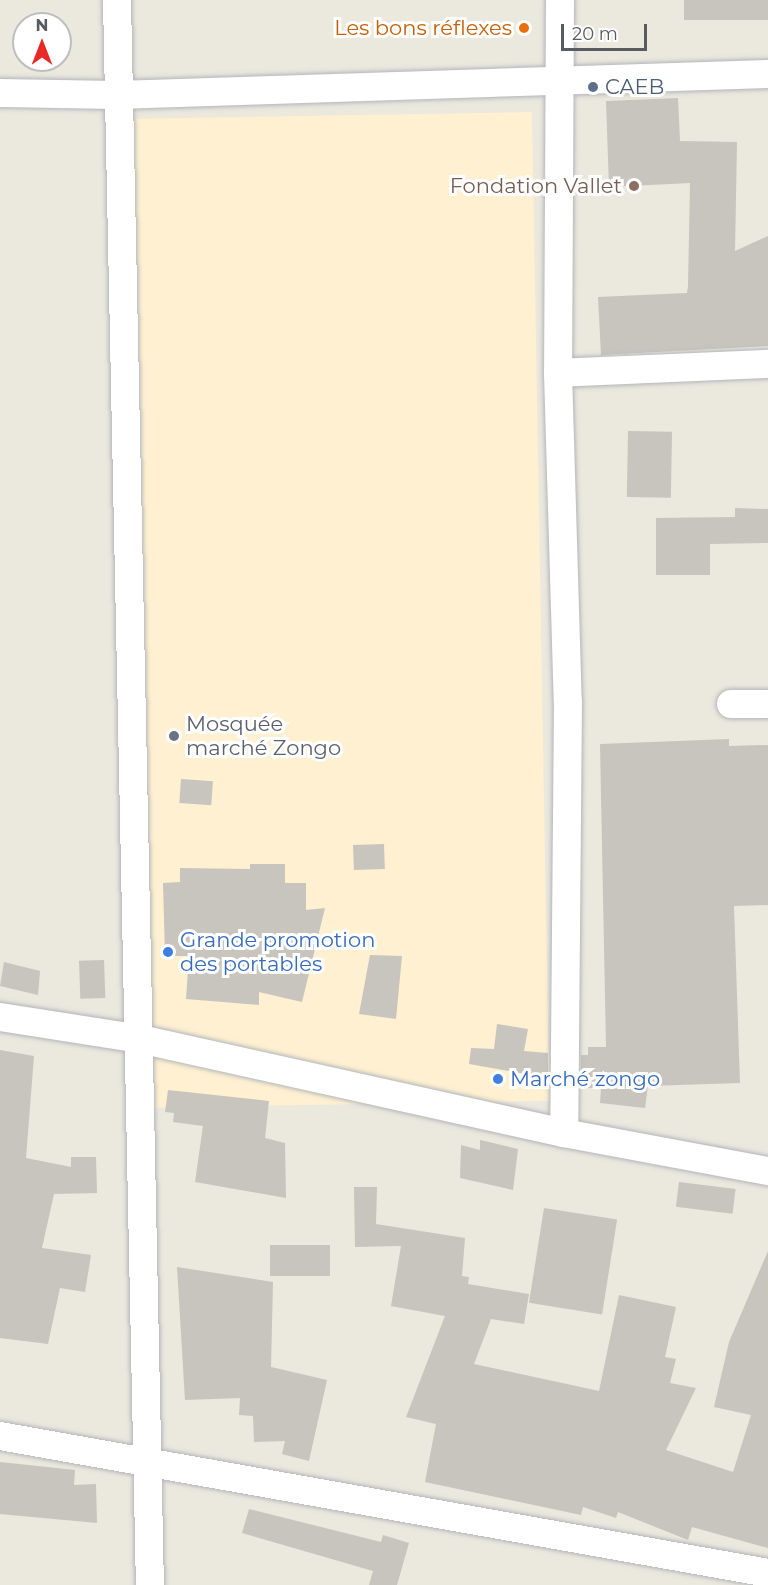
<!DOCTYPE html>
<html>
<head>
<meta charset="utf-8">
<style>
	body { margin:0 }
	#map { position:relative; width:768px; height:1585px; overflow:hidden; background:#ebe8de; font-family:Montserrat,sans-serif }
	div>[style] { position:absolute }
	.commercial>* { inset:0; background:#fef0d1; transform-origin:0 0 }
	.building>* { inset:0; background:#c8c4be; transform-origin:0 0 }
	.roads { filter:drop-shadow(0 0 2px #b2b6ba) drop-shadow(0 0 2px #b2b6ba) }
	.minor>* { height:28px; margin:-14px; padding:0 14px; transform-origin:14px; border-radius:14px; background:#fff }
	.dots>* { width:16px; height:16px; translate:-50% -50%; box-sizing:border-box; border:3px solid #fff; border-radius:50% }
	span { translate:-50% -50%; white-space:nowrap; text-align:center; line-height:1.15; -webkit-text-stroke:6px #fff; paint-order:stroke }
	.food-label { font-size:21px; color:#c56008 }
	.right { translate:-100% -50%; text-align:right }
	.service-label { font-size:21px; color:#4e5e75 }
	.left { translate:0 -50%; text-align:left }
	.education-label { font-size:21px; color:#785e54 }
	.worship-label { font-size:21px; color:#5b616d }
	.shop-label { font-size:21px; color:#366cbe }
	.north { position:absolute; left:12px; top:12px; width:60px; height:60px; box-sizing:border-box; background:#fff; border:2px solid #bcbebf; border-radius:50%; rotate:0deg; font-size:16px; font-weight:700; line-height:24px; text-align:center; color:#585c60 }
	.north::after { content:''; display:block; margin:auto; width:21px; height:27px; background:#ea2826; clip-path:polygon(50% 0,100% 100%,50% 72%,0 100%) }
	.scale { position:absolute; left:561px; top:24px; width:86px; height:27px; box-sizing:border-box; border:3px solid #585c60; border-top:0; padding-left:8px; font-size:18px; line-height:21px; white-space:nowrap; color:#585c60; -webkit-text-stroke:4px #fff; paint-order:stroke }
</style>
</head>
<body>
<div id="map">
	<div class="commercial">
		<i style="left:532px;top:112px;width:989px;height:408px;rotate:89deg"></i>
	</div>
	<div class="building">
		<i style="left:684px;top:0;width:84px;height:20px"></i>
		<i style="clip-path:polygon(678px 98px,680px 141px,737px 142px,735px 251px,768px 236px,768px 346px,601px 355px,598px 297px,687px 293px,688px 286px,690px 183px,609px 187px,606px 101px)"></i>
		<i style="left:628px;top:431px;width:44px;height:66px;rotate:1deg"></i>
		<i style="clip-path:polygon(735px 508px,768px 509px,768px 543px,710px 544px,710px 575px,656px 575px,656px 518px,735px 517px)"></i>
		<i style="clip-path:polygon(729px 739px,729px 746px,768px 745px,768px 905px,734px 906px,740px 1083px,648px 1086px,645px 1108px,600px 1103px,601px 1088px,588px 1088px,588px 1080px,581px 1080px,581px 1055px,588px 1055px,588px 1047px,606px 1047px,600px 744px)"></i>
		<i style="left:181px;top:779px;width:32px;height:24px;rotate:4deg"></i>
		<i style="left:384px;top:844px;width:25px;height:31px;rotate:88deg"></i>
		<i style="clip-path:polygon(250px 864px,285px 864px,285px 883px,306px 883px,306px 910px,325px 908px,302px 1002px,259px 992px,259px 1005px,186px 999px,189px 956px,165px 956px,163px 883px,180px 882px,180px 868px,250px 869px)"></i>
		<i style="clip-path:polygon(370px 955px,402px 956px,396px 1019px,359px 1014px)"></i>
		<i style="left:104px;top:960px;width:38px;height:25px;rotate:88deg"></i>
		<i style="clip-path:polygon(4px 962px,40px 971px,38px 995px,0 986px)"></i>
		<i style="clip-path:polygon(497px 1024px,528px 1029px,524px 1051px,548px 1053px,548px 1078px,469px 1064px,471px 1048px,494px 1049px)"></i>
		<i style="clip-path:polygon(0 1050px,34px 1056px,26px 1158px,71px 1167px,71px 1157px,96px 1157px,97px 1193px,54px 1194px,42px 1248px,91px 1255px,85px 1292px,60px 1288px,48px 1344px,0 1338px)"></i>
		<i style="clip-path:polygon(168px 1090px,269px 1101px,265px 1138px,285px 1143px,286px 1198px,195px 1182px,203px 1126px,173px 1122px,174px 1113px,165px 1112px)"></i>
		<i style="clip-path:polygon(480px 1140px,518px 1149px,513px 1190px,460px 1178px,461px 1145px,480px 1150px)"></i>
		<i style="left:679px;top:1182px;width:57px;height:25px;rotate:7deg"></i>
		<i style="clip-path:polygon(354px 1187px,377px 1187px,376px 1224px,465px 1238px,462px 1276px,469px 1277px,468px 1284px,529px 1294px,524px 1324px,491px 1319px,474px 1364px,599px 1391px,619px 1295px,676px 1307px,665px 1357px,676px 1359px,670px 1383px,696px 1388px,666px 1450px,733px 1472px,751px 1415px,714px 1407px,729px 1342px,768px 1251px,768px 1548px,692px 1527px,688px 1540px,618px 1512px,616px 1518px,583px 1507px,581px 1515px,425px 1482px,436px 1424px,406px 1417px,445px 1316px,391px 1306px,401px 1246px,355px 1247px)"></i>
		<i style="left:544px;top:1208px;width:74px;height:96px;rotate:9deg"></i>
		<i style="left:270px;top:1245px;width:60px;height:31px"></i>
		<i style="clip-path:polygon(177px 1267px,273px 1282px,271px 1367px,327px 1380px,309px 1461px,282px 1454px,285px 1441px,254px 1442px,253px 1416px,239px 1415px,240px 1398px,185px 1400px)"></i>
		<i style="clip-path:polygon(0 1462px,75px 1470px,74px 1485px,96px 1484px,97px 1523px,0 1514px)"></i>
		<i style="clip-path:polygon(249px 1509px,381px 1542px,383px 1535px,409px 1543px,397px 1585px,369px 1585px,373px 1571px,242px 1533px)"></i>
	</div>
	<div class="roads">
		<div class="minor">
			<i style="left:117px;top:0;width:1585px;rotate:88.81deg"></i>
			<i style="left:560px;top:0;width:373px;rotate:90.3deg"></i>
			<i style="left:558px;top:373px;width:329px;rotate:88.3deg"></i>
			<i style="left:568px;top:702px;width:431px;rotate:90.5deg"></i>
			<i style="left:0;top:93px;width:117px;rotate:1deg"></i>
			<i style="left:117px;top:95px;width:651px;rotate:-1.85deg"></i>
			<i style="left:558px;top:373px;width:210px;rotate:-2.5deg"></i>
			<i style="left:731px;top:704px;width:37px"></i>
			<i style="left:0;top:1017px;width:142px;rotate:8.9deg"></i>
			<i style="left:140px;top:1039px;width:434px;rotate:12.5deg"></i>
			<i style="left:564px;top:1133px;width:208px;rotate:10.6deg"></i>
			<i style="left:0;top:1436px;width:780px;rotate:10.11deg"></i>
		</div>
	</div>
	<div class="dots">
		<i style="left:524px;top:28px;background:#e8710a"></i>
		<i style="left:593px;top:87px;background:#5c6f8a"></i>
		<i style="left:634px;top:186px;background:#8d6e63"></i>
		<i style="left:174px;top:736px;background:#6b7280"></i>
		<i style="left:168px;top:952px;background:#3f7fe0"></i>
		<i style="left:498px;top:1079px;background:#3f7fe0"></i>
	</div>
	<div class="food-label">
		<span class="right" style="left:512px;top:28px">Les bons réflexes</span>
	</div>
	<div class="service-label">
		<span class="left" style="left:605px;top:87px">CAEB</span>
	</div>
	<div class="education-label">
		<span class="right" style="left:622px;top:186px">Fondation Vallet</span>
	</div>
	<div class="worship-label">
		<span class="left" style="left:186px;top:736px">Mosquée<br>marché Zongo</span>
	</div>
	<div class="shop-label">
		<span class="left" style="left:180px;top:952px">Grande promotion<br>des portables</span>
		<span class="left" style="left:510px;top:1079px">Marché zongo</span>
	</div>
	<div class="north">N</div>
	<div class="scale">20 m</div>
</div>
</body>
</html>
